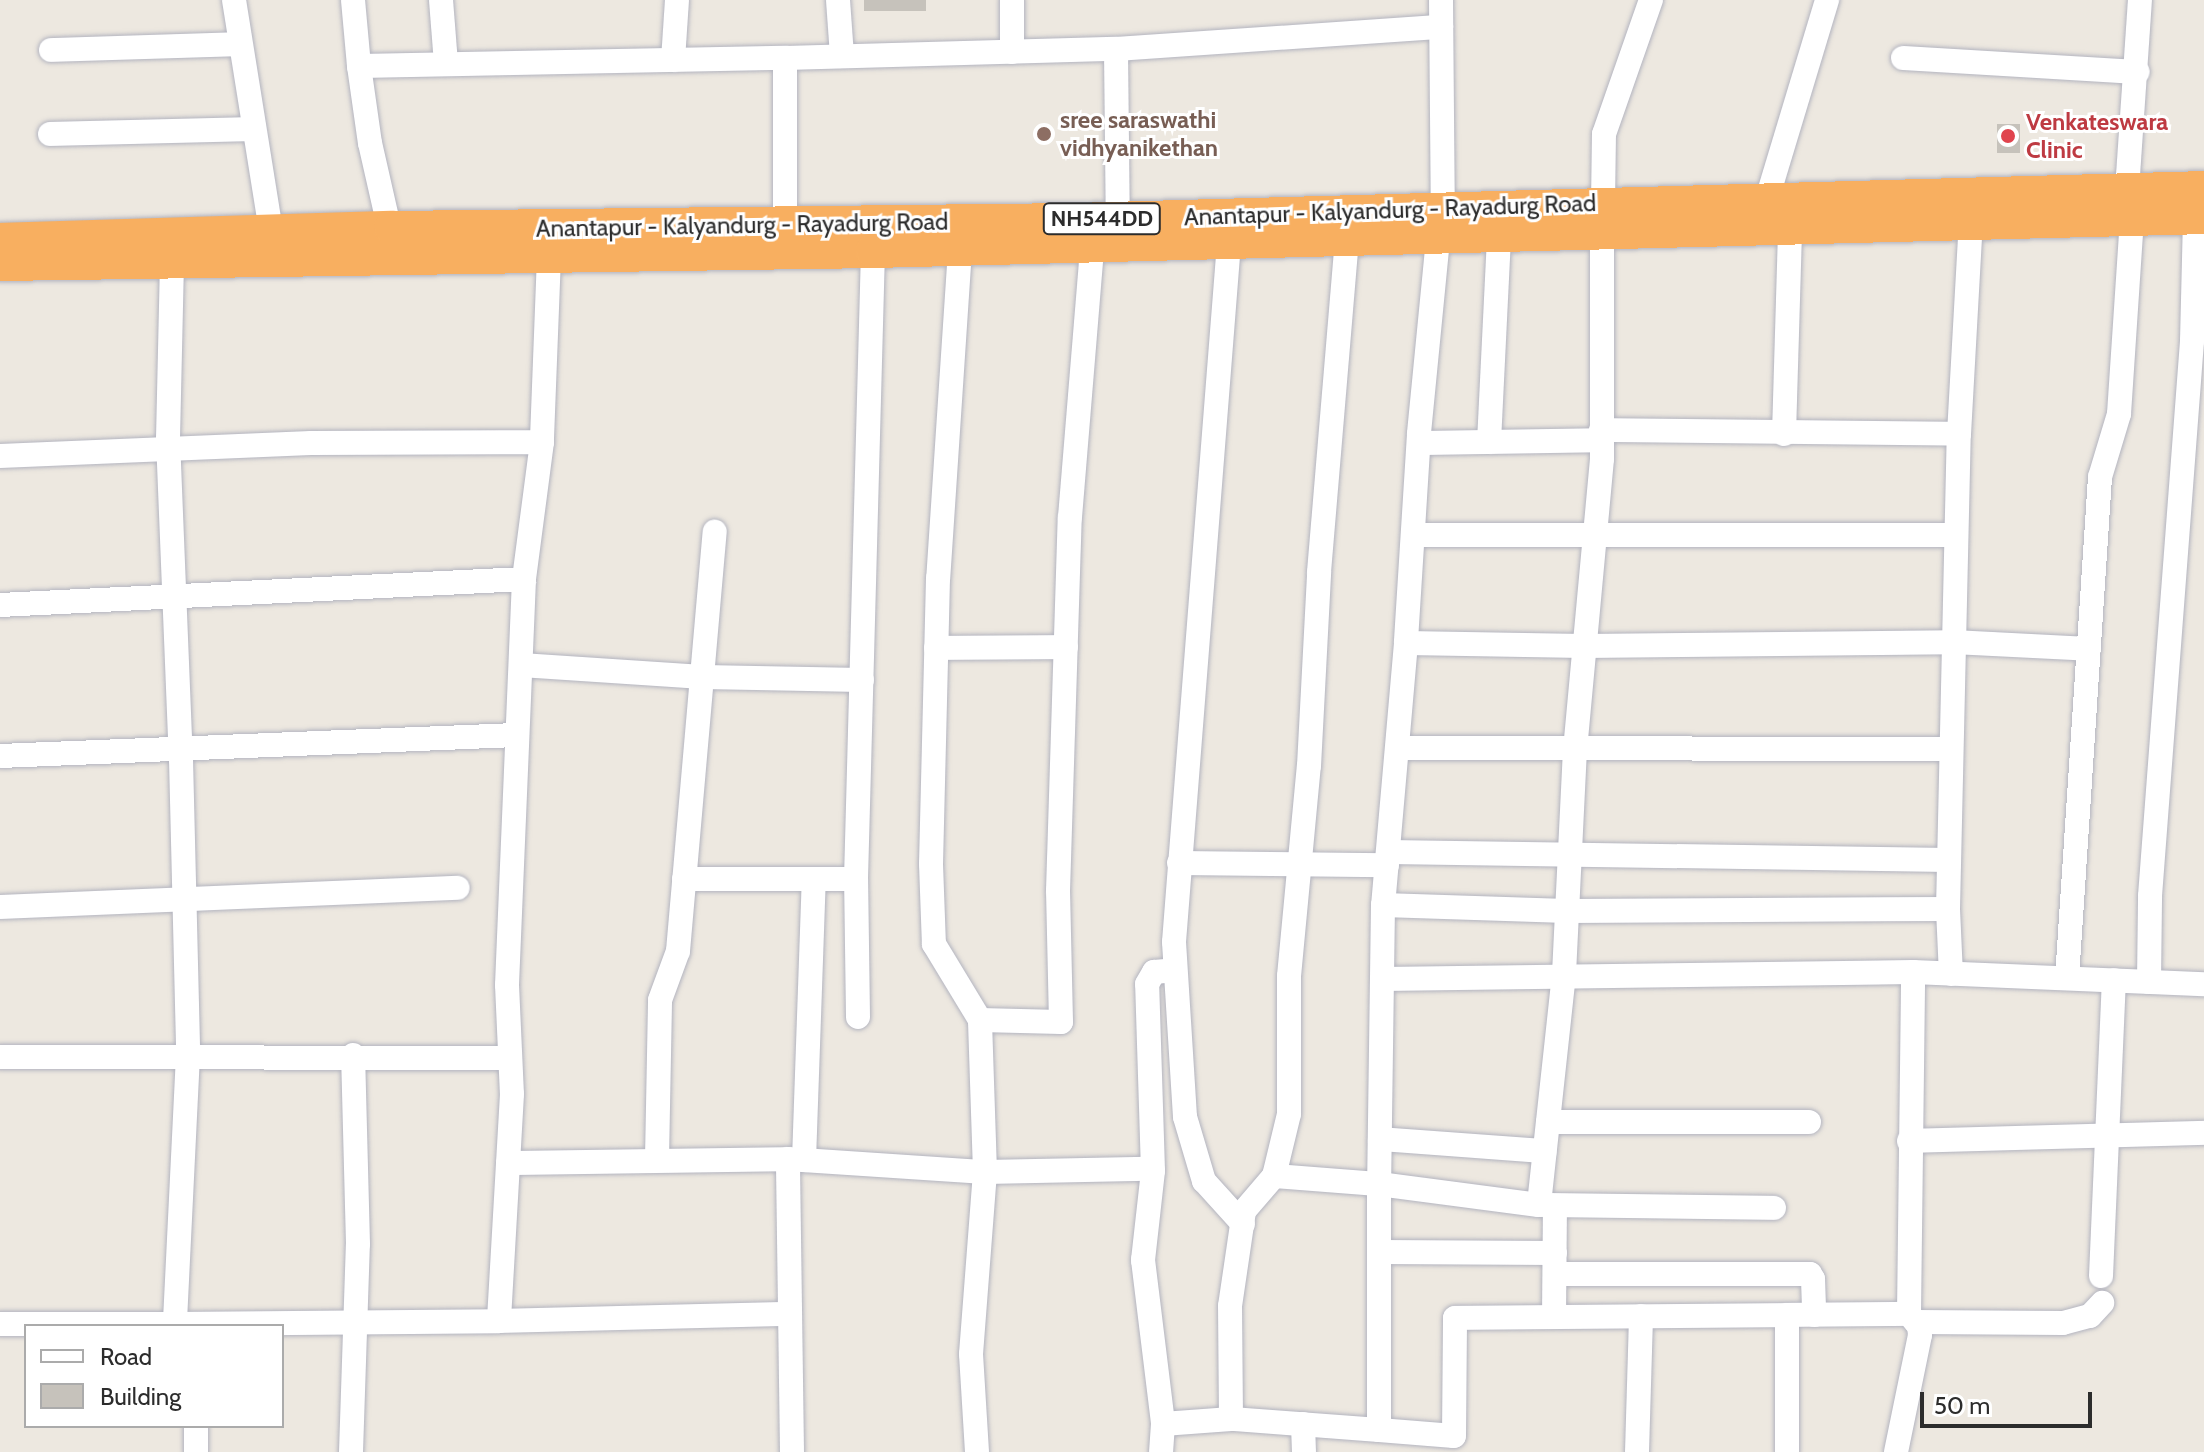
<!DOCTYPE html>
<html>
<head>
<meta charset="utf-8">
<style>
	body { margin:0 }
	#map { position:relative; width:2204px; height:1452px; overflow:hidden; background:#ede8e0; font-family:Cabin,sans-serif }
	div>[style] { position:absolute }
	.building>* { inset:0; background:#c6c2bb; transform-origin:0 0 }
	.roads { filter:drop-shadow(0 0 2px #b3b4bf) drop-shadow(0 0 2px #b3b4bf) }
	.minor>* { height:24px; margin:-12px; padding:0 12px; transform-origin:12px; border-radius:12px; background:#fff }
	.highway>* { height:34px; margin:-17px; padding:0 17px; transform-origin:17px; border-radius:17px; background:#f8af60 }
	.dots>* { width:22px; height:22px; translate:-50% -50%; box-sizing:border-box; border:4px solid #fff; border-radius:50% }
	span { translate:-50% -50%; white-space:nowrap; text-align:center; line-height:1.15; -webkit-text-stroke:6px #fff; paint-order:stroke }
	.shield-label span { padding:2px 6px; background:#fff; border:2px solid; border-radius:6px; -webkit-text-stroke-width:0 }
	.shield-label { font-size:22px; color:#2c2c2c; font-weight:700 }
	.education-label { font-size:24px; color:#785e54; font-weight:700 }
	.left { translate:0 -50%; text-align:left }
	.health-label { font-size:24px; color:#be3a42; font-weight:700 }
	.street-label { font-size:24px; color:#2c2c2c }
	.legend { position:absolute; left:24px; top:1324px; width:260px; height:104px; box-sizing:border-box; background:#fff; border:2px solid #ababab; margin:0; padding:10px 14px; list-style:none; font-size:24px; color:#2c2c2c }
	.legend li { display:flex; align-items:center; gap:16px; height:40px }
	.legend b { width:40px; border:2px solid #ababab }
	.scale { position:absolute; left:1920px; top:1392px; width:172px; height:36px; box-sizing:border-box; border:4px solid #2c2c2c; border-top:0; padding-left:10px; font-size:24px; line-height:28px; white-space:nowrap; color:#2c2c2c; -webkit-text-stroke:6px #fff; paint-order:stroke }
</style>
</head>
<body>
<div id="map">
	<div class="building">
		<i style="left:864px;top:0;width:62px;height:11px"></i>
		<i style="left:1997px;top:124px;width:23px;height:29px"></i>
	</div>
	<div class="roads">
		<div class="minor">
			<i style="left:234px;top:0;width:234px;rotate:80.9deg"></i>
			<i style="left:353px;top:0;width:66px;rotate:84.8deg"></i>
			<i style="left:359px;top:66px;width:426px;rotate:-1.1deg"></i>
			<i style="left:441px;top:0;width:64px;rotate:85.5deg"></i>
			<i style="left:838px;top:0;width:56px;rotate:85.9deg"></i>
			<i style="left:1441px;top:0;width:209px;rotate:89.5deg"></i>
			<i style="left:1116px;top:49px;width:185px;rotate:89.4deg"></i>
			<i style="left:51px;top:50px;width:188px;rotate:-1.8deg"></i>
			<i style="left:1012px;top:52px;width:52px;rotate:-90deg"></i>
			<i style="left:1903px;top:58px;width:235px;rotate:3.4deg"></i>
			<i style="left:673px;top:60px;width:60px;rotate:-86.2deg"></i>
			<i style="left:359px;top:66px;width:78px;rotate:81.9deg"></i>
			<i style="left:370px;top:143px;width:104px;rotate:77.2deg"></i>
			<i style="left:50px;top:134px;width:203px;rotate:-1.4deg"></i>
			<i style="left:2127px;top:190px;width:190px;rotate:-86.1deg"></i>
			<i style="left:1767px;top:199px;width:208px;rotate:-73.2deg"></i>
			<i style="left:1603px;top:204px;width:70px;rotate:-89.2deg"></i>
			<i style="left:1604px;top:134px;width:142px;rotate:-70.7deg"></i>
			<i style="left:785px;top:224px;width:166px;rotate:-90deg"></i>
			<i style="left:785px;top:58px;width:331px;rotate:-1.6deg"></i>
			<i style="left:1116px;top:49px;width:326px;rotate:-3.9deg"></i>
			<i style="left:1602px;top:234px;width:225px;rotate:90deg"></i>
			<i style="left:1602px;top:459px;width:291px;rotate:95.3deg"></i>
			<i style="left:1575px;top:749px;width:225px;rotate:92.8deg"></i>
			<i style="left:1564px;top:974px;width:232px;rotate:96.2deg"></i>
			<i style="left:1539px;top:1205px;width:235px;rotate:0.7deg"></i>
			<i style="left:1438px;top:239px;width:196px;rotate:95.6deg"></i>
			<i style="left:1419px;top:434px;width:209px;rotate:93.6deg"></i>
			<i style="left:1406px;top:643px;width:178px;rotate:1deg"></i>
			<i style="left:1584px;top:646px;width:369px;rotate:-0.6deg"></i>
			<i style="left:1953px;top:642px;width:136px;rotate:2.9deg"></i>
			<i style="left:1229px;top:243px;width:701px;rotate:94.5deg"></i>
			<i style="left:1174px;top:942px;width:175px;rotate:86.4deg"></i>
			<i style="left:1185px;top:1117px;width:67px;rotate:73.5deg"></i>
			<i style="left:1204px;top:1181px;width:58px;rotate:47.8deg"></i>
			<i style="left:960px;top:250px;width:329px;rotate:93.8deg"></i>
			<i style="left:938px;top:578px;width:286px;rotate:91.4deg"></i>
			<i style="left:931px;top:864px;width:80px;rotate:87.9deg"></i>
			<i style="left:934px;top:944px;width:89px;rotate:58.8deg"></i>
			<i style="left:549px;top:256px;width:186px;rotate:92.2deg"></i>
			<i style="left:542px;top:442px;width:138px;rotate:97.5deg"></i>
			<i style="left:524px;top:579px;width:406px;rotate:92.4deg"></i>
			<i style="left:507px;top:985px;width:109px;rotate:87.4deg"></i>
			<i style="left:512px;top:1094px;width:227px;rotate:93.3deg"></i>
			<i style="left:499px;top:1321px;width:291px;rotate:-1.4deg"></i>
			<i style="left:172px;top:262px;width:177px;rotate:91.3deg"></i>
			<i style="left:168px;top:439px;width:320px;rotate:87.7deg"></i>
			<i style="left:181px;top:759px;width:296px;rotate:88.6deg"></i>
			<i style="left:188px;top:1055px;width:269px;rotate:92.8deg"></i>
			<i style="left:175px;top:1324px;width:324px;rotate:-0.5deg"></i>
			<i style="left:1601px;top:430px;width:358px;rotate:0.6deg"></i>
			<i style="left:1784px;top:434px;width:207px;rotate:-88.3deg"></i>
			<i style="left:1489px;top:442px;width:205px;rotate:-87.2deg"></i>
			<i style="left:1419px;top:443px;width:183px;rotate:-0.9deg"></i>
			<i style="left:0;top:456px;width:311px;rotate:-2.4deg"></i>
			<i style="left:311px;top:443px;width:231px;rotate:-0.2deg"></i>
			<i style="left:1413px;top:535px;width:543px"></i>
			<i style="left:0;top:605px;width:525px;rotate:-2.84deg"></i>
			<i style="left:1406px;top:643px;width:263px;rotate:95deg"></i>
			<i style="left:1383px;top:905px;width:279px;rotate:90.8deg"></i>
			<i style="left:1379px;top:1184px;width:161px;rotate:7.5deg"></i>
			<i style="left:936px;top:648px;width:130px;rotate:-0.4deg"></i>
			<i style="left:521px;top:665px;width:182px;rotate:3.8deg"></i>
			<i style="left:703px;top:677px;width:159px;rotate:1.1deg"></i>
			<i style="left:1399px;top:748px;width:552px;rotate:0.1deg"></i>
			<i style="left:0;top:756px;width:517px;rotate:-2.33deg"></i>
			<i style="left:1388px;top:852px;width:561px;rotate:0.82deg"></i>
			<i style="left:1179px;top:863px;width:208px;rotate:0.6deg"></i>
			<i style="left:684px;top:879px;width:172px"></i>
			<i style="left:1383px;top:905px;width:184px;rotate:1.9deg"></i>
			<i style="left:1567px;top:911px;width:381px;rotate:-0.3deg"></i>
			<i style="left:1948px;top:909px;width:475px;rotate:-88.7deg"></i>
			<i style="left:1959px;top:434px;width:213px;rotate:-86.8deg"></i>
			<i style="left:0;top:907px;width:458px;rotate:-2.4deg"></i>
			<i style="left:1948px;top:909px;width:65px;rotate:87.4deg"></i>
			<i style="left:2067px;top:978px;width:502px;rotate:-86.23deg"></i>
			<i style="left:2100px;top:477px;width:66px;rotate:-73.2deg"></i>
			<i style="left:2119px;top:414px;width:196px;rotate:-86.2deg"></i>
			<i style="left:1382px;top:979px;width:531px;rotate:-0.76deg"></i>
			<i style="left:1913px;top:972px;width:291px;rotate:2.4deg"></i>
			<i style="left:2149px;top:982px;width:86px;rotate:-89.3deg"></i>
			<i style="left:2150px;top:896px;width:557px;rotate:-85.67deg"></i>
			<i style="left:2192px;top:341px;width:124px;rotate:-88.6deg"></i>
			<i style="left:858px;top:1017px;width:138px;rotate:-90.8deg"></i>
			<i style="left:856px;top:879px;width:628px;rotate:-88.45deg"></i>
			<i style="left:0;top:1057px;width:510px;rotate:0.11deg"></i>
			<i style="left:1548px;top:1122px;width:261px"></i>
			<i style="left:1380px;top:1139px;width:165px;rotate:4.2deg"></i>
			<i style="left:1909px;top:1141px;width:295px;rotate:-1.6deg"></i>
			<i style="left:657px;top:1159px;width:159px;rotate:-88.9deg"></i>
			<i style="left:660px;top:1000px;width:52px;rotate:-69.8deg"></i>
			<i style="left:678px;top:951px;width:421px;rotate:-85deg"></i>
			<i style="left:804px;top:1160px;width:281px;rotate:-88deg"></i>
			<i style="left:508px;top:1163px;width:280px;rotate:-0.8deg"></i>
			<i style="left:1153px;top:1171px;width:187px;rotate:-91.8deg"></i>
			<i style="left:1147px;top:984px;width:14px;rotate:-60deg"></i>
			<i style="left:1154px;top:972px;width:21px;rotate:-5deg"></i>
			<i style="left:1274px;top:1176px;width:64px;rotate:-76.4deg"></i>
			<i style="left:1289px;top:1114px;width:138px;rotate:-90deg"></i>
			<i style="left:1289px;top:976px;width:211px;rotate:-84.6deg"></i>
			<i style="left:1309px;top:766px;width:194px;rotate:-87deg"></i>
			<i style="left:1319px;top:572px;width:332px;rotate:-85.2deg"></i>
			<i style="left:1380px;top:1252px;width:175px;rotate:0.3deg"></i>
			<i style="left:1555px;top:1274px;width:255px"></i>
			<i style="left:1810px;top:1274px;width:6px;rotate:59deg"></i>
			<i style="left:1813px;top:1279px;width:36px;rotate:88deg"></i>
			<i style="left:2101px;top:1276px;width:296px;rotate:-87.5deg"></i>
			<i style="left:1554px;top:1317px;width:111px;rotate:-89.5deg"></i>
			<i style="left:1916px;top:1322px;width:147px;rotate:0.4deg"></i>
			<i style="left:2063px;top:1323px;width:28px;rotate:-15deg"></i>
			<i style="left:2090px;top:1316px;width:18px;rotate:-47deg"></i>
			<i style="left:0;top:1324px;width:175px"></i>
			<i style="left:1163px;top:1424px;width:68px;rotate:-4.2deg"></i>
			<i style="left:1303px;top:1424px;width:28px;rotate:88deg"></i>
			<i style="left:1379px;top:1430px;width:148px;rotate:-175.7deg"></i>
			<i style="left:1231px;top:1419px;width:113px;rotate:-90.5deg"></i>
			<i style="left:1230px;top:1306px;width:96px;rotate:-81.6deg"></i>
			<i style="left:1244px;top:1211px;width:46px;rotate:-49.4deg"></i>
			<i style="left:1274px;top:1176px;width:105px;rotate:4.4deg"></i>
			<i style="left:1379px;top:1184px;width:246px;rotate:90deg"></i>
			<i style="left:1379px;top:1430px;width:75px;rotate:4.6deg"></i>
			<i style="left:1454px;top:1436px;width:118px;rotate:-89.5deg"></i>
			<i style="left:1455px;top:1318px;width:332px;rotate:-0.5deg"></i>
			<i style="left:196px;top:1452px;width:26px;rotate:-90deg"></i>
			<i style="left:351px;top:1452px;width:208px;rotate:-88.1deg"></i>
			<i style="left:358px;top:1244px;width:189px;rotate:-91.5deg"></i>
			<i style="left:792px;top:1452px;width:293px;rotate:-90.8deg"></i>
			<i style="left:788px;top:1159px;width:197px;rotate:3.8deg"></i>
			<i style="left:985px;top:1172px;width:152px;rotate:-91.9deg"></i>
			<i style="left:980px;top:1020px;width:81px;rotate:1.4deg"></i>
			<i style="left:1061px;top:1022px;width:131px;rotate:-91.3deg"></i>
			<i style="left:1058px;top:891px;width:374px;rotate:-88.2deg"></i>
			<i style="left:1070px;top:517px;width:271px;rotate:-85.3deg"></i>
			<i style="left:977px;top:1452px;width:98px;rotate:-93.5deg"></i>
			<i style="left:971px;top:1354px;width:183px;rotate:-85.6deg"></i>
			<i style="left:985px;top:1172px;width:163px;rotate:-1.1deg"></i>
			<i style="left:1148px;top:1169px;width:5px;rotate:22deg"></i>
			<i style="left:1153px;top:1171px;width:90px;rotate:96.4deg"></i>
			<i style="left:1143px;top:1260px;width:165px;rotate:83deg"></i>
			<i style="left:1163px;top:1424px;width:28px;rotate:94deg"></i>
			<i style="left:1637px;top:1452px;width:136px;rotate:-88.3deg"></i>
			<i style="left:1787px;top:1452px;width:137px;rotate:-90deg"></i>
			<i style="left:1787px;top:1315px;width:122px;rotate:-0.5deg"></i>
			<i style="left:1909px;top:1314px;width:342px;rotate:-89.3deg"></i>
			<i style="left:1896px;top:1452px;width:119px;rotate:-78.4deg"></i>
			<i style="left:1920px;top:1335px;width:9px;rotate:-96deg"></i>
			<i style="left:1919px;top:1326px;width:16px;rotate:-130deg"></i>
		</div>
		<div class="highway">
			<i style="left:0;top:240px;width:391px;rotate:-1.8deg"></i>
			<i style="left:391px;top:228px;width:684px;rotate:-0.67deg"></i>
			<i style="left:1075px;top:220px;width:1129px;rotate:-1.62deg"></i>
			<i style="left:0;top:264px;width:873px;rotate:-0.85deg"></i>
			<i style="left:873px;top:251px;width:1331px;rotate:-1.46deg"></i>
		</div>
	</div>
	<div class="dots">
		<i style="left:1044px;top:134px;background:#8d6e63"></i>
		<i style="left:2008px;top:136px;background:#e0444e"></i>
	</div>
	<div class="shield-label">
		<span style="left:1102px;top:219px">NH544DD</span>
	</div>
	<div class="education-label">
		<span class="left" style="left:1060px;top:134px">sree saraswathi<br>vidhyanikethan</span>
	</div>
	<div class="health-label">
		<span class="left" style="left:2026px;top:136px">Venkateswara<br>Clinic</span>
	</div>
	<div class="street-label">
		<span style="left:1390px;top:210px;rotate:-2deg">Anantapur - Kalyandurg - Rayadurg Road</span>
		<span style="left:742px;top:225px;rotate:-1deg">Anantapur - Kalyandurg - Rayadurg Road</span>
	</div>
	<ul class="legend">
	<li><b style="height:10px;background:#fff"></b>Road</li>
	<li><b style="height:22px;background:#c6c2bb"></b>Building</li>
	</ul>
	<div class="scale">50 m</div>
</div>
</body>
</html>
